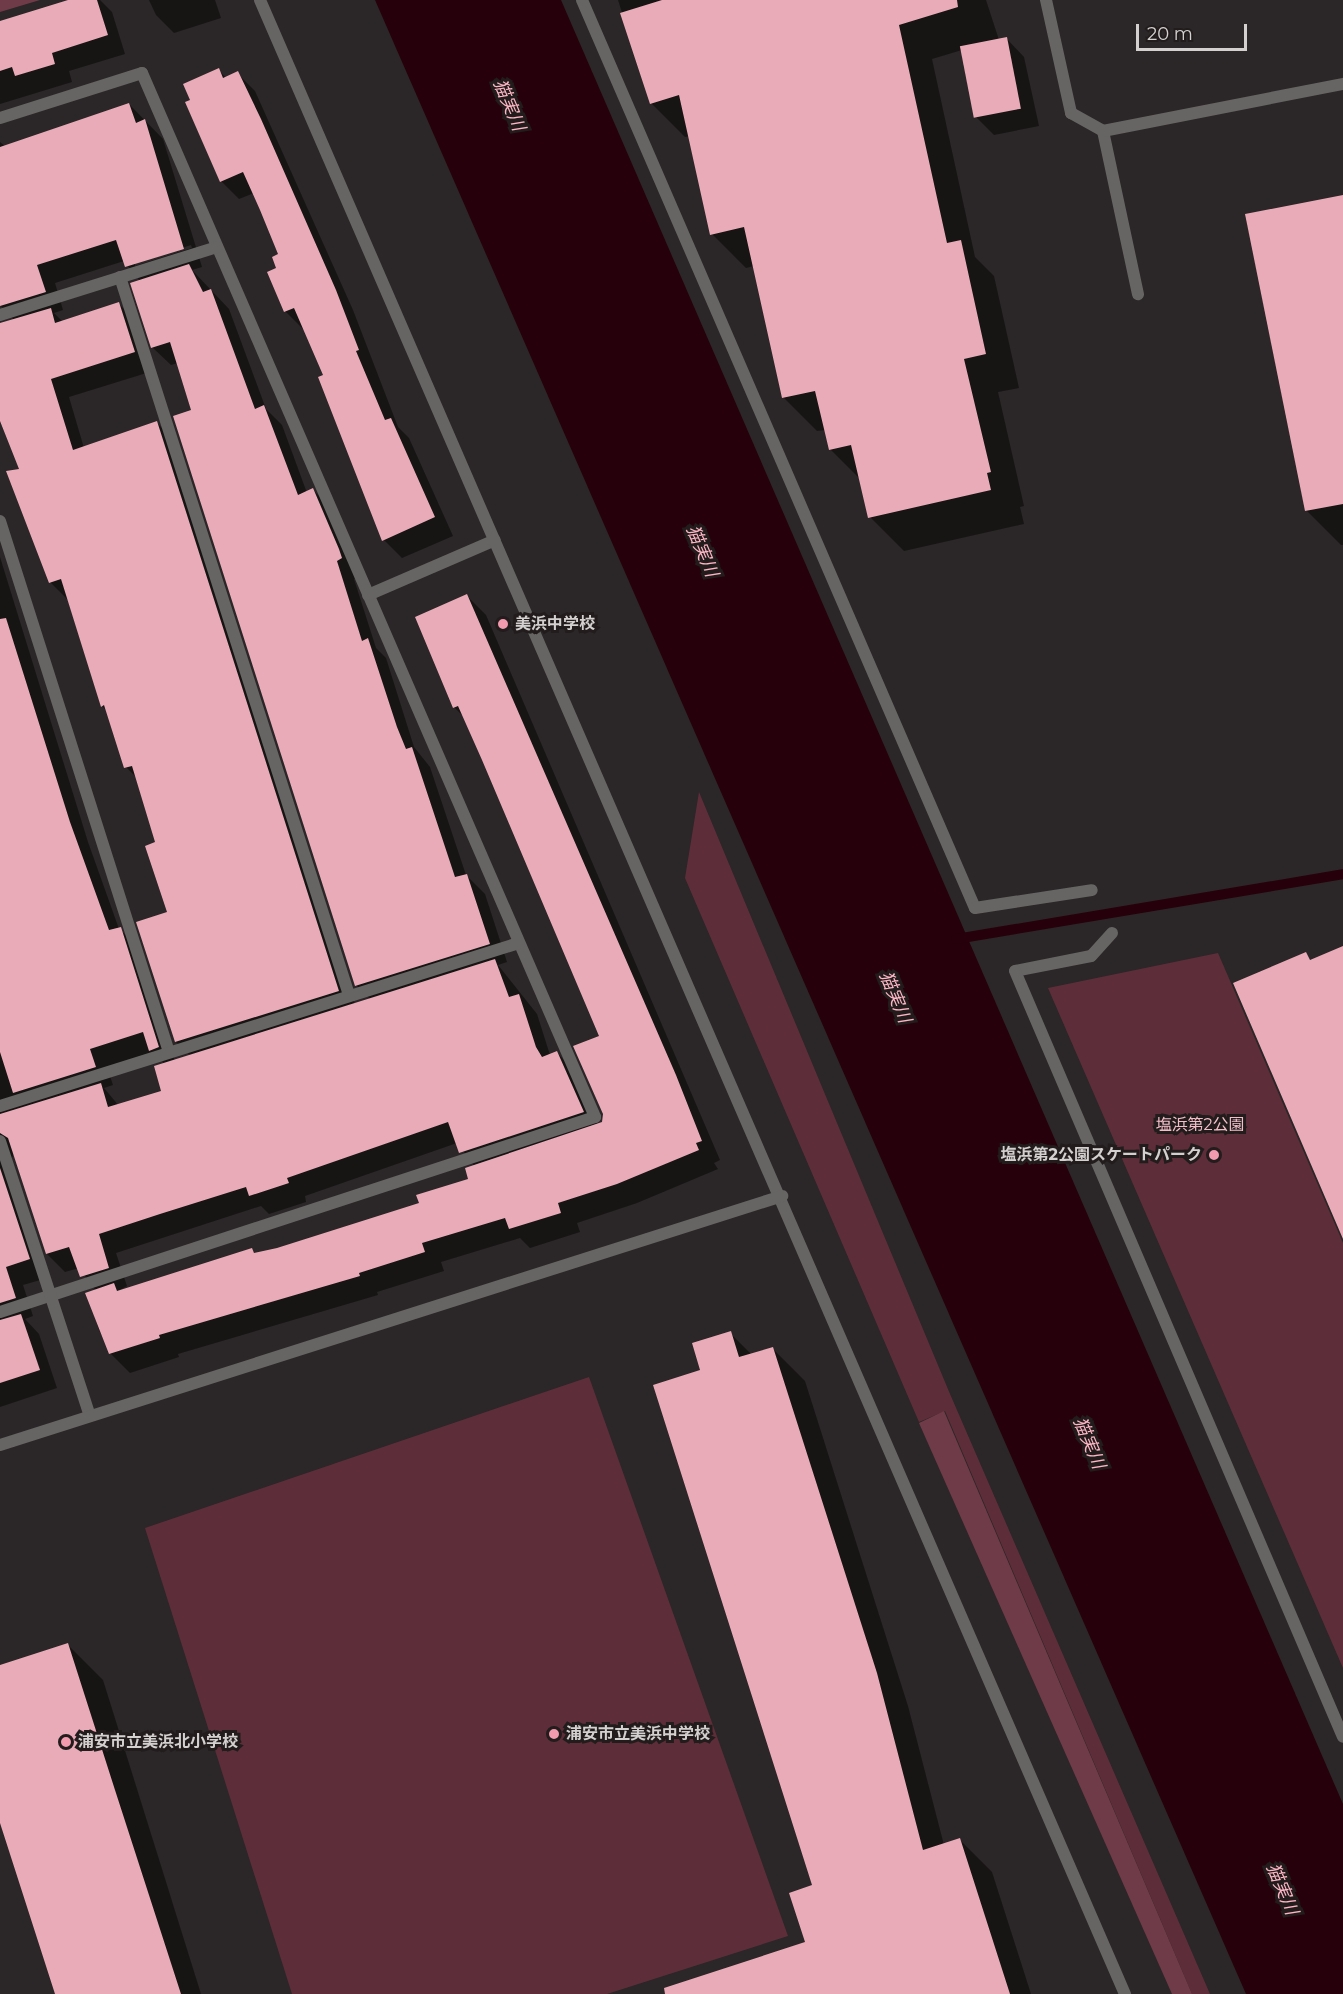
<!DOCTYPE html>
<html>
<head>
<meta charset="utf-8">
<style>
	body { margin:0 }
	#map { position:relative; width:1343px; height:1994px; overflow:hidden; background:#2b2627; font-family:Montserrat,"Noto Sans JP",sans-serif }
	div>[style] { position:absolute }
	.green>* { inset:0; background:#5d2e3a }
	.forest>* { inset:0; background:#703b48 }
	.water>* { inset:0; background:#26000b }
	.shadow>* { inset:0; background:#0007 }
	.stream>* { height:10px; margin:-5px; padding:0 5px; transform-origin:5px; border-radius:5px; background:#26000b }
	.building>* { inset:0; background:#eaabb8; transform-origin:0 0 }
	.pedestrian>* { height:12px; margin:-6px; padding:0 6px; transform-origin:6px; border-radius:6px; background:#676464 }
	.minor>* { height:12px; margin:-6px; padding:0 6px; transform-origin:6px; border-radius:6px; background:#676464 }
	.tertiary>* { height:12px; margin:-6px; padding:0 6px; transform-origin:6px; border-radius:6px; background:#676464 }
	.dots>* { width:16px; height:16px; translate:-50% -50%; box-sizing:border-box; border:3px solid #221c1d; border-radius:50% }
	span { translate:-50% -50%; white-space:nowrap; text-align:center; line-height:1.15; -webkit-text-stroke:6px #221c1d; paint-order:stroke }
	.poi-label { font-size:16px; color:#d4d0d0; font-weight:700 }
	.left { translate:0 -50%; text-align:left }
	.right { translate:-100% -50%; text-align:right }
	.park-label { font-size:16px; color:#f4bec9 }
	.water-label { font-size:18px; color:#feb6c5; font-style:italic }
	.scale { position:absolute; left:1136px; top:24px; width:111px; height:27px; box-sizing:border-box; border:3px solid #d4d0d0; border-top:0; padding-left:8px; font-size:18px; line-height:21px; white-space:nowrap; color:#d4d0d0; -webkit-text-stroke:4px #221c1d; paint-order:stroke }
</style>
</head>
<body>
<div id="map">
	<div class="green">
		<i style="clip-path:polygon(699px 792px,950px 1394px,1210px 1994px,1192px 1994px,945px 1411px,919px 1422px,685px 878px)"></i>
		<i style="clip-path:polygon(1218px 953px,1343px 1243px,1343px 1668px,1048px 988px)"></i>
		<i style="clip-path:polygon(589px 1377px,788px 1936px,607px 1994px,292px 1994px,145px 1528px)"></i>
	</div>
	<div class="forest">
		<i style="clip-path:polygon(0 0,40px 0,0 12px)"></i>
		<i style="clip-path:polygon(944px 1411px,1192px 1994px,1172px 1994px,919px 1423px)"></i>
	</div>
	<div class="water">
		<i style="clip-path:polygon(375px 0,561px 0,1343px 1804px,1343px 1994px,1246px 1994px)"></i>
	</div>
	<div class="shadow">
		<i style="clip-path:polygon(74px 0,100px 0,112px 12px,125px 54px,69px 71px,72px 82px,0 104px,0 25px)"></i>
		<i style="clip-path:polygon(149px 0,215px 0,221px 18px,174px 33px,156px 15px)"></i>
		<i style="clip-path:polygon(618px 0,986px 0,999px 40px,1006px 38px,1024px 57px,1039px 126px,994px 135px,976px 117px,962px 50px,932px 59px,975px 257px,994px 276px,1019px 388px,998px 392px,1024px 506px,1020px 507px,1024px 524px,904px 551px,870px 517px,861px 480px,830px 449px,826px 430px,817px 431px,783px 397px,754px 266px,746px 268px,712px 234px,690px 136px,685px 137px,651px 103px)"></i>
		<i style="clip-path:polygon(219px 70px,226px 78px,237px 73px,255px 91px,353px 310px,398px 427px,409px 438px,453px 536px,402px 558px,384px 540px,326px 376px,304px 330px,285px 311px,269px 273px,278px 269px,280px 255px,254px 193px,239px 199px,221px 181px,192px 101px)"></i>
		<i style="clip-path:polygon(evenodd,129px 104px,163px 139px,202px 267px,192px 270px,229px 309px,266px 409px,282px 425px,307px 493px,313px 490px,331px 508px,360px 576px,354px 579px,376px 648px,386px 658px,414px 747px,430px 767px,466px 875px,485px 894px,507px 962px,498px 965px,537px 1014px,550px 1055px,557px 1053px,575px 1071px,598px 1124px,603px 1123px,601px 1037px,465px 718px,454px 707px,467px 596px,486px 615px,720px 1160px,714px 1163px,718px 1169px,637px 1203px,577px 1223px,580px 1232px,530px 1248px,520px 1238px,441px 1262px,444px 1271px,377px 1292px,378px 1295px,178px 1354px,179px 1357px,130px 1373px,110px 1353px,99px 1330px,87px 1294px,96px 1291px,79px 1268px,65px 1272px,47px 1254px,14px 1153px,10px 1163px,47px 1278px,23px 1285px,33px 1316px,25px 1319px,39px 1334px,57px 1388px,0 1407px,0 557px,88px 842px,119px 929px,138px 947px,175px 1061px,191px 1056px,176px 1042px,169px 913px,157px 843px,138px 779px,126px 767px,108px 712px,102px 706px,68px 600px,50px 582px,49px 548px,0 409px,0 341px,15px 321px,0 305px,0 142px,6px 147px,129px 104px,191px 245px,192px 248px,135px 266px,135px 263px,191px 245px,129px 104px,124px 261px,140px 281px,152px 347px,171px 365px,178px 363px,356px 985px,371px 1000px,355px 1005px,175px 441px,157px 423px,84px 448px,69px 397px,153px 371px,137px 322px,119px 304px,63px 322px,54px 313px,63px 310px,55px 283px,124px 261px,129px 104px,153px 1052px,165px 1064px,163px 1092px,119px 1106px,104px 1088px,113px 1085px,107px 1067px,153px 1052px,129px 104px,457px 1143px,475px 1167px,470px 1180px,420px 1204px,278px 1249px,256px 1254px,251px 1250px,114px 1293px,127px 1286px,116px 1253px,261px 1206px,269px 1214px,306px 1202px,305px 1196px,457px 1143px)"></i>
		<i style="clip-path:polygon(1343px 197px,1343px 545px,1341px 545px,1306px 510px)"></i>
		<i style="clip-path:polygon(730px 1333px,752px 1355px,773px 1349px,805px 1381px,908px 1706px,944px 1845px,960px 1840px,992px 1872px,1031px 1994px,681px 1994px,807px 1943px,814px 1886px,702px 1371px)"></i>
		<i style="clip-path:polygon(68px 1645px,103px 1680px,201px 1994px,57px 1994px,0 1818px,0 1667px)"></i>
	</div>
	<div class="stream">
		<i style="left:956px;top:939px;width:392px;rotate:-9.5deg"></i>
	</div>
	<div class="building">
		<i style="clip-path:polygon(68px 0,97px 0,108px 35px,52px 53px,55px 64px,15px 76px,12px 67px,0 71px,0 21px)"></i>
		<i style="clip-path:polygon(662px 0,957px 0,958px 7px,899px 25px,947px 243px,961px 240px,986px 354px,964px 359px,991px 472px,987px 473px,991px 490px,868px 518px,851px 445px,829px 450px,815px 391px,782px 398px,744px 227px,710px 235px,679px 95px,650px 104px,620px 13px)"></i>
		<i style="left:1007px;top:37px;width:73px;height:48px;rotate:79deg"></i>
		<i style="clip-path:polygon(219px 68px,223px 78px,238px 71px,261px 119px,336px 290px,359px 350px,356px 351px,385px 420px,391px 418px,435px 517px,382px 541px,318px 377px,323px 375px,294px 308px,284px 312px,267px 272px,276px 268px,272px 257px,278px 254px,260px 210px,243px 172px,220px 182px,185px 102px,190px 100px,183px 84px)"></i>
		<i style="clip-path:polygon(129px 103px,136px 123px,145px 119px,184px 249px,125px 267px,116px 240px,37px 265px,46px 292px,0 306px,0 147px)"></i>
		<i style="clip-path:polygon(1343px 195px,1343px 504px,1305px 511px,1245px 214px)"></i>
		<i style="clip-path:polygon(189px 264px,203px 292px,211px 289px,255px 409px,264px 405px,298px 495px,313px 488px,339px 549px,342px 558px,337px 561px,362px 641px,368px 638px,397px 727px,406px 749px,412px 747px,455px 877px,467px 874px,490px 944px,355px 986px,173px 416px,191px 410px,170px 342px,151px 348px,130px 283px)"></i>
		<i style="clip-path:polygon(119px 302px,135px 352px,51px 379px,73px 450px,157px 421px,339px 991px,175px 1042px,136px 922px,167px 912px,145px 846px,155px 842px,132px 766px,124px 768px,104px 705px,101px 707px,61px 579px,49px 583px,6px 471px,19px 469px,0 421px,0 323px,51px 308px,55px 323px)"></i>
		<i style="clip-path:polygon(467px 594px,676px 1075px,702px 1141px,696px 1143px,699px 1150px,617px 1184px,558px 1203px,561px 1213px,509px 1229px,505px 1218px,422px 1243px,425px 1252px,359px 1273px,360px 1276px,159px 1335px,160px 1338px,109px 1354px,85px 1293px,114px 1283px,117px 1291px,252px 1248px,254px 1253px,277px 1248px,419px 1203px,416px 1195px,468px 1179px,465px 1168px,602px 1122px,603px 1114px,573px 1046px,599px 1036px,482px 760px,458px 706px,453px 708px,415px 617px)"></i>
		<i style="clip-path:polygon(6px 618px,70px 822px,109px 930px,121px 927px,159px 1047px,149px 1051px,143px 1032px,90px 1049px,96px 1067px,13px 1093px,0 1052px,0 619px)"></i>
		<i style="clip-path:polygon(1343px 946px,1343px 1239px,1233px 983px,1306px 952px,1310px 960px)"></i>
		<i style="clip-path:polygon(495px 959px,509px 997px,519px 994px,536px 1047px,542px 1057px,557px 1051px,584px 1112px,459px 1153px,448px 1122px,287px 1178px,289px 1183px,249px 1196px,246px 1187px,160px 1214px,99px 1234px,109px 1268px,80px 1277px,69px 1247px,46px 1254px,8px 1138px,0 1133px,0 1114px,101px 1083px,108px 1107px,161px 1091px,154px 1066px)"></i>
		<i style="clip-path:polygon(0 1168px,30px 1259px,6px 1267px,16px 1298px,0 1303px)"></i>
		<i style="clip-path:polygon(21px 1314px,40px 1370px,0 1383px,0 1320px)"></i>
		<i style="clip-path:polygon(731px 1331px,739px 1357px,773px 1347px,877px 1673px,923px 1850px,960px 1838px,1010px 1994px,665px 1994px,664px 1988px,805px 1942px,789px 1893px,812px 1885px,653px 1385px,700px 1370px,692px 1343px)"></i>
		<i style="clip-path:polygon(68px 1643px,115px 1790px,181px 1994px,55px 1994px,0 1823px,0 1665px)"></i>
	</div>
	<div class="pedestrian">
		<i style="left:582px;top:0;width:989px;rotate:66.6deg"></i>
		<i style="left:975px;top:908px;width:118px;rotate:-8.7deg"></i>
		<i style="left:1112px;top:933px;width:31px;rotate:132deg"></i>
		<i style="left:1091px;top:956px;width:77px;rotate:168.8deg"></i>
		<i style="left:1015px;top:971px;width:833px;rotate:66.82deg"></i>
	</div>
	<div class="minor">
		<i style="left:1046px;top:0;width:116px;rotate:77.5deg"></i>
		<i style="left:1071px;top:113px;width:37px;rotate:29deg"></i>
		<i style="left:1103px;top:131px;width:167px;rotate:77.9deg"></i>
		<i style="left:0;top:118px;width:149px;rotate:-17.6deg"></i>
		<i style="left:142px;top:73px;width:1138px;rotate:66.54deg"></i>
		<i style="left:595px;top:1117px;width:626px;rotate:161.85deg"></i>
		<i style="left:1103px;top:131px;width:245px;rotate:-11.1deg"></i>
		<i style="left:120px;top:277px;width:754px;rotate:72.31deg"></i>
		<i style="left:0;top:315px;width:227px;rotate:-17.4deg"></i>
		<i style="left:0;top:521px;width:557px;rotate:72.35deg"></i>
		<i style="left:368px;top:595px;width:138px;rotate:-23.4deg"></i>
		<i style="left:0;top:1106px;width:544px;rotate:-17.44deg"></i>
		<i style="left:0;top:1141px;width:289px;rotate:71.9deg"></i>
	</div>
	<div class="tertiary">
		<i style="left:260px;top:0;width:2174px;rotate:66.55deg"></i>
		<i style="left:0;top:1445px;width:821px;rotate:-17.66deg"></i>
	</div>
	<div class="dots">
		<i style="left:503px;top:624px;background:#f29aae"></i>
		<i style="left:1214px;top:1155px;background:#f29aae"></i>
		<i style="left:554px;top:1734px;background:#f29aae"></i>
		<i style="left:66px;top:1742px;background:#f29aae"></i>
	</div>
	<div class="poi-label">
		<span class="left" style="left:515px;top:624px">美浜中学校</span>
		<span class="right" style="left:1202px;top:1155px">塩浜第2公園スケートパーク</span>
		<span class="left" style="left:566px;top:1734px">浦安市立美浜中学校</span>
		<span class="left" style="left:78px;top:1742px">浦安市立美浜北小学校</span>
	</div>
	<div class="park-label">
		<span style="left:1200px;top:1125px">塩浜第2公園</span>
	</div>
	<div class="water-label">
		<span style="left:509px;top:105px;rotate:67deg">猫実川</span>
		<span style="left:702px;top:551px;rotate:67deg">猫実川</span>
		<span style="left:895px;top:997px;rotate:67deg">猫実川</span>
		<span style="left:1089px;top:1443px;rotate:67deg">猫実川</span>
		<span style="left:1282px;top:1889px;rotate:67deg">猫実川</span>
	</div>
	<div class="scale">20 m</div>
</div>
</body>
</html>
